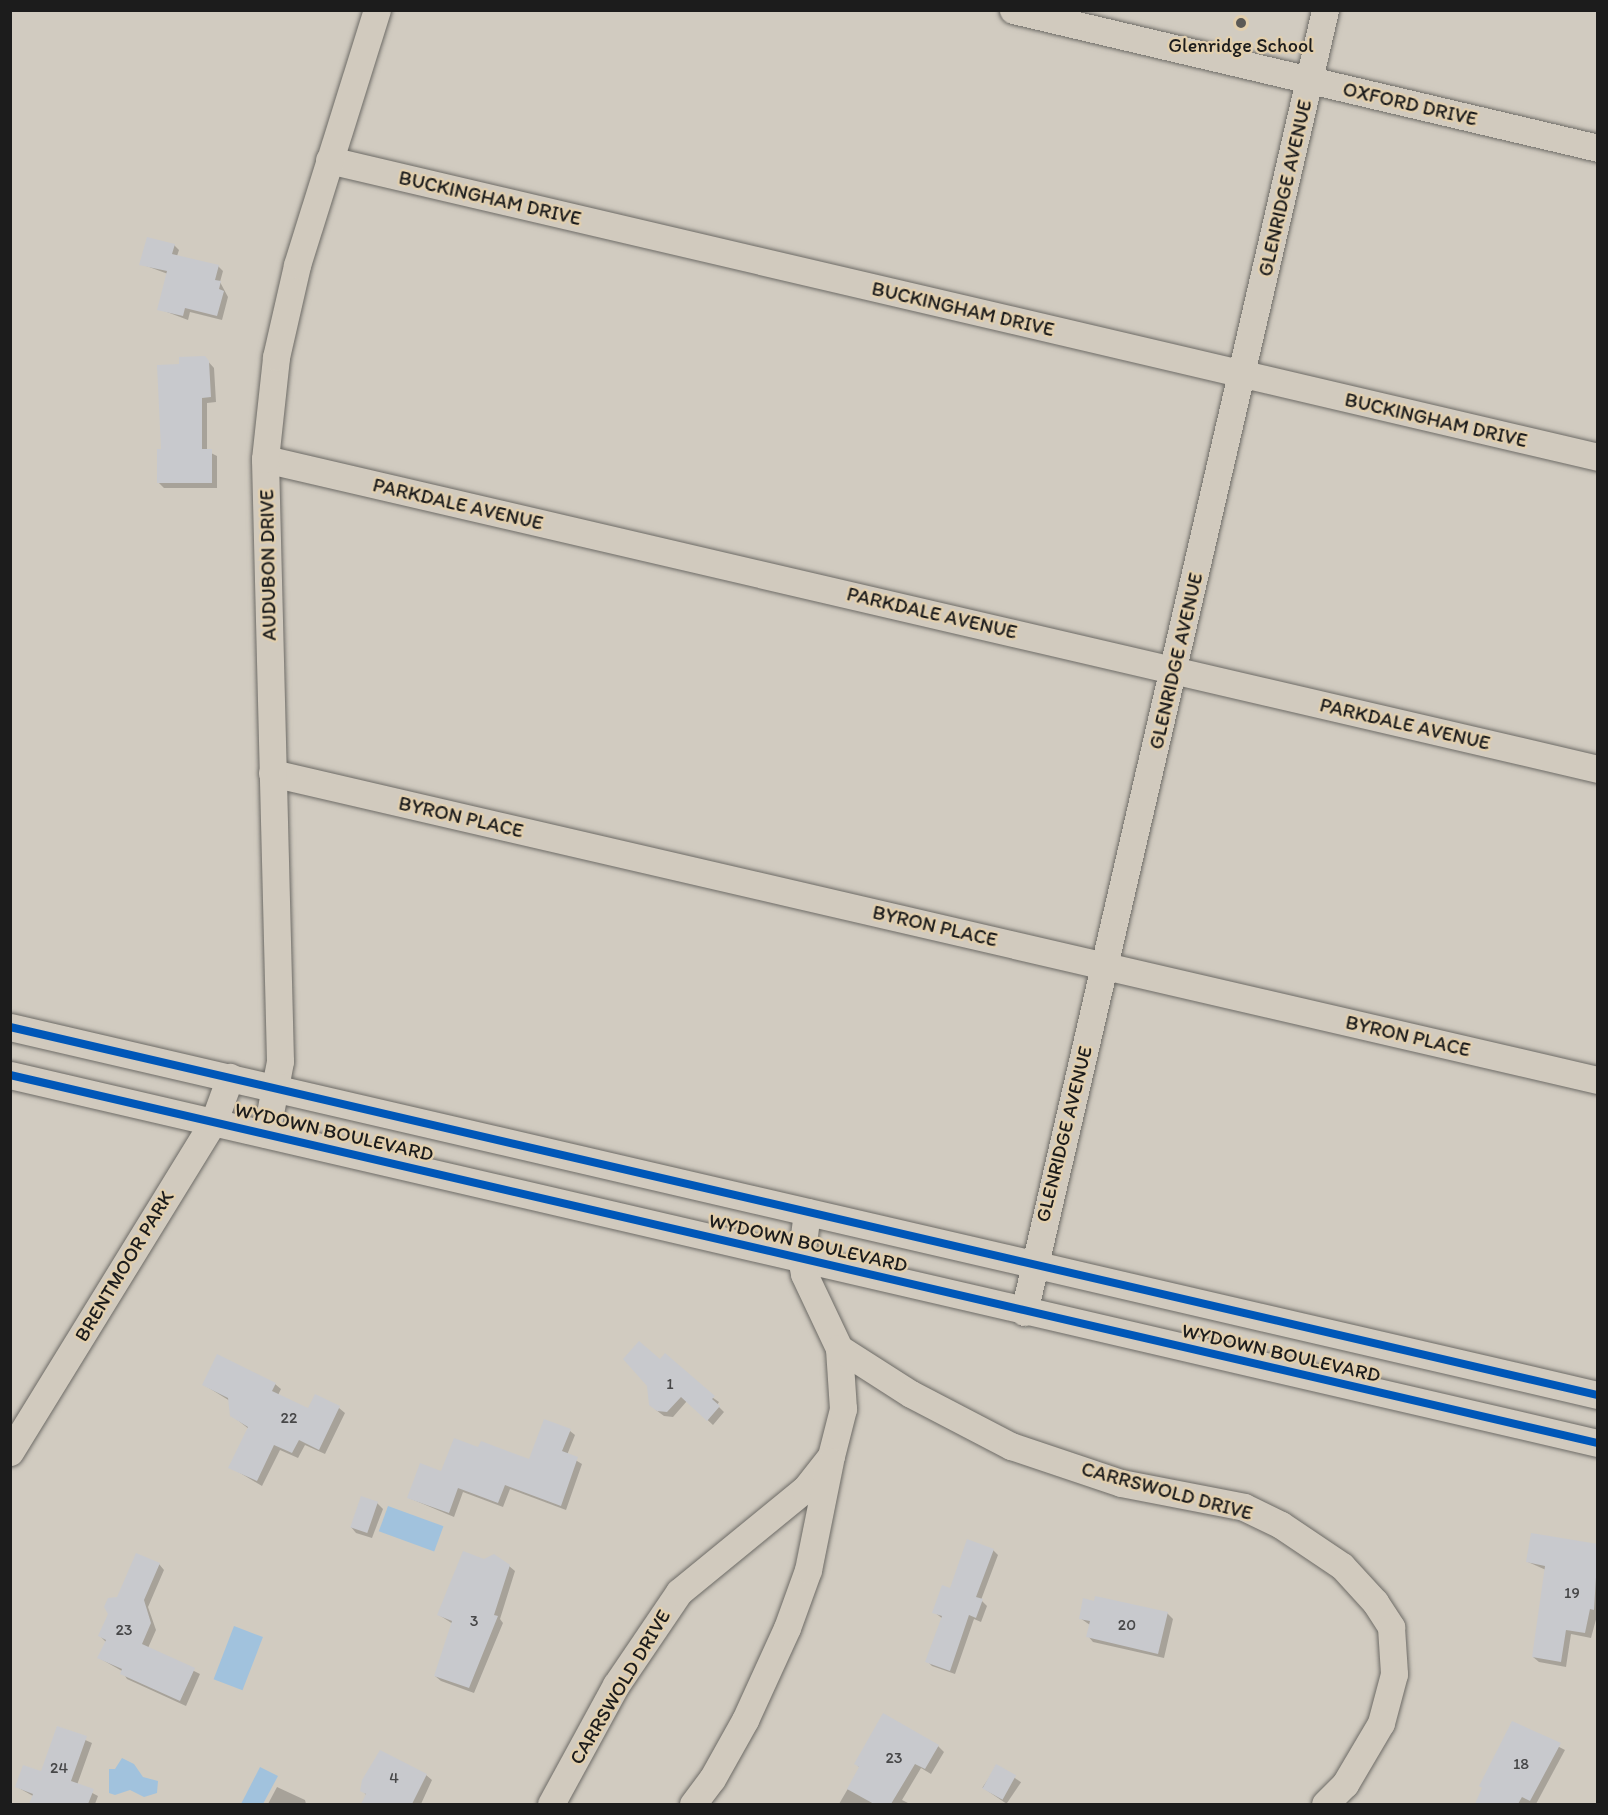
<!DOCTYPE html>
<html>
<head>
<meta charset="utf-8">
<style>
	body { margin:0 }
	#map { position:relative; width:1608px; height:1815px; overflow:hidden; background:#d1cbc0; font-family:Itim,sans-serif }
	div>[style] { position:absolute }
	.water>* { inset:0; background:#a1c2dd; transform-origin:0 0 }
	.shadow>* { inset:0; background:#0003; transform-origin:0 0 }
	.building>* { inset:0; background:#c8c9cd; transform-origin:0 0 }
	.roads { filter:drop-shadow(0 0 2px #6d6b66) drop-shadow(0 0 2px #6d6b66) }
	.minor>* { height:27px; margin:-13.5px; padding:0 13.5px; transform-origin:13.5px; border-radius:13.5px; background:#d1cabe }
	.cycleway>* { height:8px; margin:-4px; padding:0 4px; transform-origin:4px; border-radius:4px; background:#0057b8 }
	.dots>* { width:16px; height:16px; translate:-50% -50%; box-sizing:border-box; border:3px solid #e2cfad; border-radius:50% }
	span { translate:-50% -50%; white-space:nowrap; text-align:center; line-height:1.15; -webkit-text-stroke:4.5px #e2cfad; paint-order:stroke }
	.number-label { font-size:16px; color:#474748 }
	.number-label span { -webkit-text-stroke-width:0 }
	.poi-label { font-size:20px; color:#1c1c1c }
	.street-label { font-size:20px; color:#1c1c1c }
	.frame { position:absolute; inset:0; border:12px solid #1c1c1c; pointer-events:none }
</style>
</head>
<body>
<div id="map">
	<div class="water">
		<i style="left:388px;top:1506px;width:59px;height:27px;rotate:20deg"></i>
		<i style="left:234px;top:1626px;width:31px;height:57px;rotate:21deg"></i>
		<i style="clip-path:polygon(122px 1758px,134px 1764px,143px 1777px,158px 1781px,157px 1793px,144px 1797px,130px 1790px,115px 1795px,109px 1793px,109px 1769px,115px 1769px)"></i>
		<i style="clip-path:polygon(260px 1767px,278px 1776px,263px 1804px,241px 1804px)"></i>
	</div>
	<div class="shadow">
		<i style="clip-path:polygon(174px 245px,179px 250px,177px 256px,218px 266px,223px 271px,220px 282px,228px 297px,222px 320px,190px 312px,188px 320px,159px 309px,168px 274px,141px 264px)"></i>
		<i style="clip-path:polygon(205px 358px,214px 368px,216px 402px,207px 403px,207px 451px,217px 456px,217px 488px,164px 488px,158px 482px,181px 365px)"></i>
		<i style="clip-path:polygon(660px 1361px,719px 1402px,717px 1405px,724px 1412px,713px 1425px,687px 1401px,673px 1417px,664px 1416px,656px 1410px,649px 1385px)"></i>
		<i style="clip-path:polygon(275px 1384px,281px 1389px,278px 1395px,309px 1410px,339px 1408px,345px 1413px,325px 1454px,305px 1445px,298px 1458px,280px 1450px,262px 1486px,230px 1467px,249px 1429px,231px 1415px,230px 1401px,204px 1385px)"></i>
		<i style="clip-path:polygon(570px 1431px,575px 1435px,567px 1455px,582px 1464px,566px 1510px,510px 1489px,503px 1507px,463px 1492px,454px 1517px,409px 1498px,479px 1449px,530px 1460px)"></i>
		<i style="clip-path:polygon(377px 1503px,383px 1509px,372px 1538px,356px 1533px,351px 1527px)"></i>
		<i style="clip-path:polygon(1598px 1545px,1598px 1612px,1591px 1638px,1571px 1634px,1566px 1667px,1539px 1662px,1533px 1657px,1546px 1570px,1528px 1562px)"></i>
		<i style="clip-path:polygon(993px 1550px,998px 1555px,981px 1600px,987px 1606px,981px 1622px,974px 1619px,955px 1674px,932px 1666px,927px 1661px,943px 1619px,934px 1612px)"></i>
		<i style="clip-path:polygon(159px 1564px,164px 1570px,148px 1607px,156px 1630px,148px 1648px,200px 1674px,186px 1706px,127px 1679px,122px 1671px,99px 1658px,106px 1642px,100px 1636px,118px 1598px)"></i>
		<i style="clip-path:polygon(509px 1566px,515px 1571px,500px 1619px,503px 1623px,474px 1693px,441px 1681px,435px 1676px,453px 1624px,439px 1615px)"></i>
		<i style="clip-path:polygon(1167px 1613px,1173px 1619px,1164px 1658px,1093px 1642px,1088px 1636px,1090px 1625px,1080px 1618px)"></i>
		<i style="clip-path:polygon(1513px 1723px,1565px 1750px,1536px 1804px,1476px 1804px)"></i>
		<i style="clip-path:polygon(58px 1728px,92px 1743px,77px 1785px,98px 1796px,95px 1804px,30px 1804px,33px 1796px,17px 1787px,42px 1773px)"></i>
		<i style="clip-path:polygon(938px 1746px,944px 1752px,931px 1774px,921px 1768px,902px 1800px,910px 1804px,839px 1804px,860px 1768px,855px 1763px)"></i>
		<i style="left:997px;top:1766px;width:29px;height:26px;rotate:34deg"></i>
		<i style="clip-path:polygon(426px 1775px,432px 1780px,421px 1804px,363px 1804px,367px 1796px,362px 1790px)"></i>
		<i style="clip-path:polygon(277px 1787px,305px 1800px,306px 1804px,268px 1804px)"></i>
	</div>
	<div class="building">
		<i style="clip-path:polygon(147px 237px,175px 244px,172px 254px,219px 265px,215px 280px,221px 281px,219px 289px,224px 291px,217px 316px,185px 308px,183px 316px,157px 310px,167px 271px,139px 265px)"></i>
		<i style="clip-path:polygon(205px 356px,209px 361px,211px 397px,202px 398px,202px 449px,212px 449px,212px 483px,157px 483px,157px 449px,161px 449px,157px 365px,179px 364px,179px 357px)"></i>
		<i style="clip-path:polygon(639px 1341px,660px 1359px,665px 1353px,715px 1396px,712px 1399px,720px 1406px,707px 1421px,681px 1397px,667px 1412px,657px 1411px,649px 1405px,647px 1386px,623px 1359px)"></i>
		<i style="clip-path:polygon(217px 1354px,276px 1383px,272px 1391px,308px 1408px,315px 1394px,340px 1406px,319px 1450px,299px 1440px,292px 1453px,274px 1445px,257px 1481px,228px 1468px,248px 1427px,230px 1416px,228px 1398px,202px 1385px)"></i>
		<i style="clip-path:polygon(544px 1419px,571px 1429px,562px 1451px,578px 1457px,561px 1506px,505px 1485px,498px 1503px,458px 1488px,449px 1513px,407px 1498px,420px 1463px,441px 1471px,454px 1438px,478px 1447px,481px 1441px,529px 1459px)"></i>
		<i style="left:361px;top:1496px;width:18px;height:33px;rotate:19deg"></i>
		<i style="clip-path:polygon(1531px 1533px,1598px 1544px,1594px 1610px,1590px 1609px,1585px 1633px,1566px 1630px,1561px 1662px,1532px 1657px,1545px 1566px,1526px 1562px)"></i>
		<i style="clip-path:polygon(967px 1539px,994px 1549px,976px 1597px,983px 1599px,976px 1618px,969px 1615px,950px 1671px,925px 1662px,942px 1616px,932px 1613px,942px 1585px,950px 1588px)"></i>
		<i style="clip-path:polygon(463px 1551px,484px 1559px,494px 1554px,510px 1565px,494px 1615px,498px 1616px,469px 1688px,434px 1676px,452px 1621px,437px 1615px)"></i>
		<i style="clip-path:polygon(136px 1553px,160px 1563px,144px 1600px,151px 1623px,142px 1644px,195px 1668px,180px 1701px,120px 1674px,122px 1669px,97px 1658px,106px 1640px,98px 1636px,108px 1614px,104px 1607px,108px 1598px,117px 1597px)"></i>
		<i style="clip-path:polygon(1095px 1596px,1168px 1612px,1158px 1654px,1086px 1637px,1090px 1621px,1079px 1619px,1083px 1598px,1094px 1601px)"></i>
		<i style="clip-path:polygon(883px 1713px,939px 1745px,925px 1769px,915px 1764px,891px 1804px,874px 1804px,847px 1789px,859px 1767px,854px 1764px)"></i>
		<i style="clip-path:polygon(1512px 1721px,1561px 1743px,1530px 1801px,1522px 1797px,1518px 1804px,1475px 1804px,1482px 1788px,1479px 1786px)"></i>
		<i style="clip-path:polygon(57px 1726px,87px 1736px,71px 1781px,94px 1789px,88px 1804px,29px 1804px,33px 1794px,15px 1787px,23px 1765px,41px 1771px)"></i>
		<i style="clip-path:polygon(380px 1750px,427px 1774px,412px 1804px,361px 1804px,366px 1794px,360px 1791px,362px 1780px)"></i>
		<i style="left:996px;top:1764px;width:23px;height:28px;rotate:29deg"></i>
	</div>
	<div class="roads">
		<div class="minor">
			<i style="left:1013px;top:10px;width:601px;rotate:13.27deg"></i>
			<i style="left:329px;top:160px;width:1303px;rotate:13.17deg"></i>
			<i style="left:265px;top:459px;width:1369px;rotate:13.09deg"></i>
			<i style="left:272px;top:773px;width:1361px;rotate:13.04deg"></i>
			<i style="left:10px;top:1027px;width:1630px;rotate:13.05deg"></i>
			<i style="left:10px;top:1075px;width:1630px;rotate:13.05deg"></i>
			<i style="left:266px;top:1134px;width:74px;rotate:-79.1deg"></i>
			<i style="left:280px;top:1061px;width:602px;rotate:-91.43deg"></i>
			<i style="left:265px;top:459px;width:103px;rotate:-83.8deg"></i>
			<i style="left:276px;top:357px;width:94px;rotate:-77.1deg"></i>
			<i style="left:297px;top:265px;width:267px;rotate:-72.6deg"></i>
			<i style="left:807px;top:1212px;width:46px;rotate:97.4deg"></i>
			<i style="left:801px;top:1258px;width:16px;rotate:79deg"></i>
			<i style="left:804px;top:1274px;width:82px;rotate:64.7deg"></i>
			<i style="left:1024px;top:1312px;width:1336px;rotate:-76.98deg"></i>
			<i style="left:10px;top:1452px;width:389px;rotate:-58.4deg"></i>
			<i style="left:214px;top:1121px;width:47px;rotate:-70deg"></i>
			<i style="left:551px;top:1804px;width:136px;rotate:-61.4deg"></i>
			<i style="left:616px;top:1685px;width:112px;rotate:-55.9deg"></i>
			<i style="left:679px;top:1592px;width:163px;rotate:-39.3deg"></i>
			<i style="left:805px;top:1489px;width:42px;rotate:-51.8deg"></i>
			<i style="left:831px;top:1456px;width:49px;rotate:-75.7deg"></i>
			<i style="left:843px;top:1409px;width:61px;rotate:-93.8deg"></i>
			<i style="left:839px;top:1348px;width:85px;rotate:32.6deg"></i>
			<i style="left:911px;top:1394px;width:113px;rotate:27.5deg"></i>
			<i style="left:1011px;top:1446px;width:116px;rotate:18.6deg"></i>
			<i style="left:1121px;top:1483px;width:125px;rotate:11deg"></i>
			<i style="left:1244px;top:1507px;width:41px;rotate:25.9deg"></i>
			<i style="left:1281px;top:1525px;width:73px;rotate:33.9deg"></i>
			<i style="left:1342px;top:1566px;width:49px;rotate:47.5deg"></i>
			<i style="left:1375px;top:1602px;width:30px;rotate:57deg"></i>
			<i style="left:1391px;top:1627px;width:47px;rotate:86.3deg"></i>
			<i style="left:1394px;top:1674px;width:51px;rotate:104.9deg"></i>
			<i style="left:1381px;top:1723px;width:71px;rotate:120.5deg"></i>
			<i style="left:1345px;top:1784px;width:28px;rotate:135deg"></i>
			<i style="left:693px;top:1804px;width:31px;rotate:-53deg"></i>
			<i style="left:712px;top:1779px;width:68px;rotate:-60.8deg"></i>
			<i style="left:745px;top:1720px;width:101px;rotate:-65.5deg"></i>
			<i style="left:787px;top:1628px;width:62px;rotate:-70.1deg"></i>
			<i style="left:808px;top:1570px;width:111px;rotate:-78.6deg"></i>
		</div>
	</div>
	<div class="cycleway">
		<i style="left:10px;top:1027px;width:1630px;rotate:13.05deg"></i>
		<i style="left:10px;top:1075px;width:1630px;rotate:13.05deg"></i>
	</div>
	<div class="dots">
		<i style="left:1241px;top:23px;background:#5b5955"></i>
	</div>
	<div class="number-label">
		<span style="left:670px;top:1384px">1</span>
		<span style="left:289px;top:1418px">22</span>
		<span style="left:1572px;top:1593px">19</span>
		<span style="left:474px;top:1621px">3</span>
		<span style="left:1127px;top:1625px">20</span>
		<span style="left:124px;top:1630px">23</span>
		<span style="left:894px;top:1758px">23</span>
		<span style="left:1521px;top:1764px">18</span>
		<span style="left:59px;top:1768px">24</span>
		<span style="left:394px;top:1778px">4</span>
	</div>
	<div class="poi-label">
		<span style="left:1241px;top:45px">Glenridge School</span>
	</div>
	<div class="street-label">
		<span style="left:1410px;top:104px;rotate:13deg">OXFORD DRIVE</span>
		<span style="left:1285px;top:188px;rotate:-77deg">GLENRIDGE AVENUE</span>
		<span style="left:490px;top:198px;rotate:13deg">BUCKINGHAM DRIVE</span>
		<span style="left:963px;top:309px;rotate:13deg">BUCKINGHAM DRIVE</span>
		<span style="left:1436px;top:420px;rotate:13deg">BUCKINGHAM DRIVE</span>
		<span style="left:458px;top:504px;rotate:13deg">PARKDALE AVENUE</span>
		<span style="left:268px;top:565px;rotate:-91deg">AUDUBON DRIVE</span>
		<span style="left:932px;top:613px;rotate:13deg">PARKDALE AVENUE</span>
		<span style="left:1176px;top:661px;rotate:-77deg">GLENRIDGE AVENUE</span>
		<span style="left:1405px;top:724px;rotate:13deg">PARKDALE AVENUE</span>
		<span style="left:461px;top:817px;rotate:13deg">BYRON PLACE</span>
		<span style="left:935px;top:926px;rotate:13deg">BYRON PLACE</span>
		<span style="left:1408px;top:1036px;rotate:13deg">BYRON PLACE</span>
		<span style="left:334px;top:1132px;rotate:13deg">WYDOWN BOULEVARD</span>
		<span style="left:1064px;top:1134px;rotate:-76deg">GLENRIDGE AVENUE</span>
		<span style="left:808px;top:1243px;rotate:13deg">WYDOWN BOULEVARD</span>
		<span style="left:124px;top:1266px;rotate:-59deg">BRENTMOOR PARK</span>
		<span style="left:1281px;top:1353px;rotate:13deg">WYDOWN BOULEVARD</span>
		<span style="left:1167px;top:1491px;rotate:15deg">CARRSWOLD DRIVE</span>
		<span style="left:620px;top:1687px;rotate:-59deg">CARRSWOLD DRIVE</span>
	</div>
	<div class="frame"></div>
</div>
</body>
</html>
